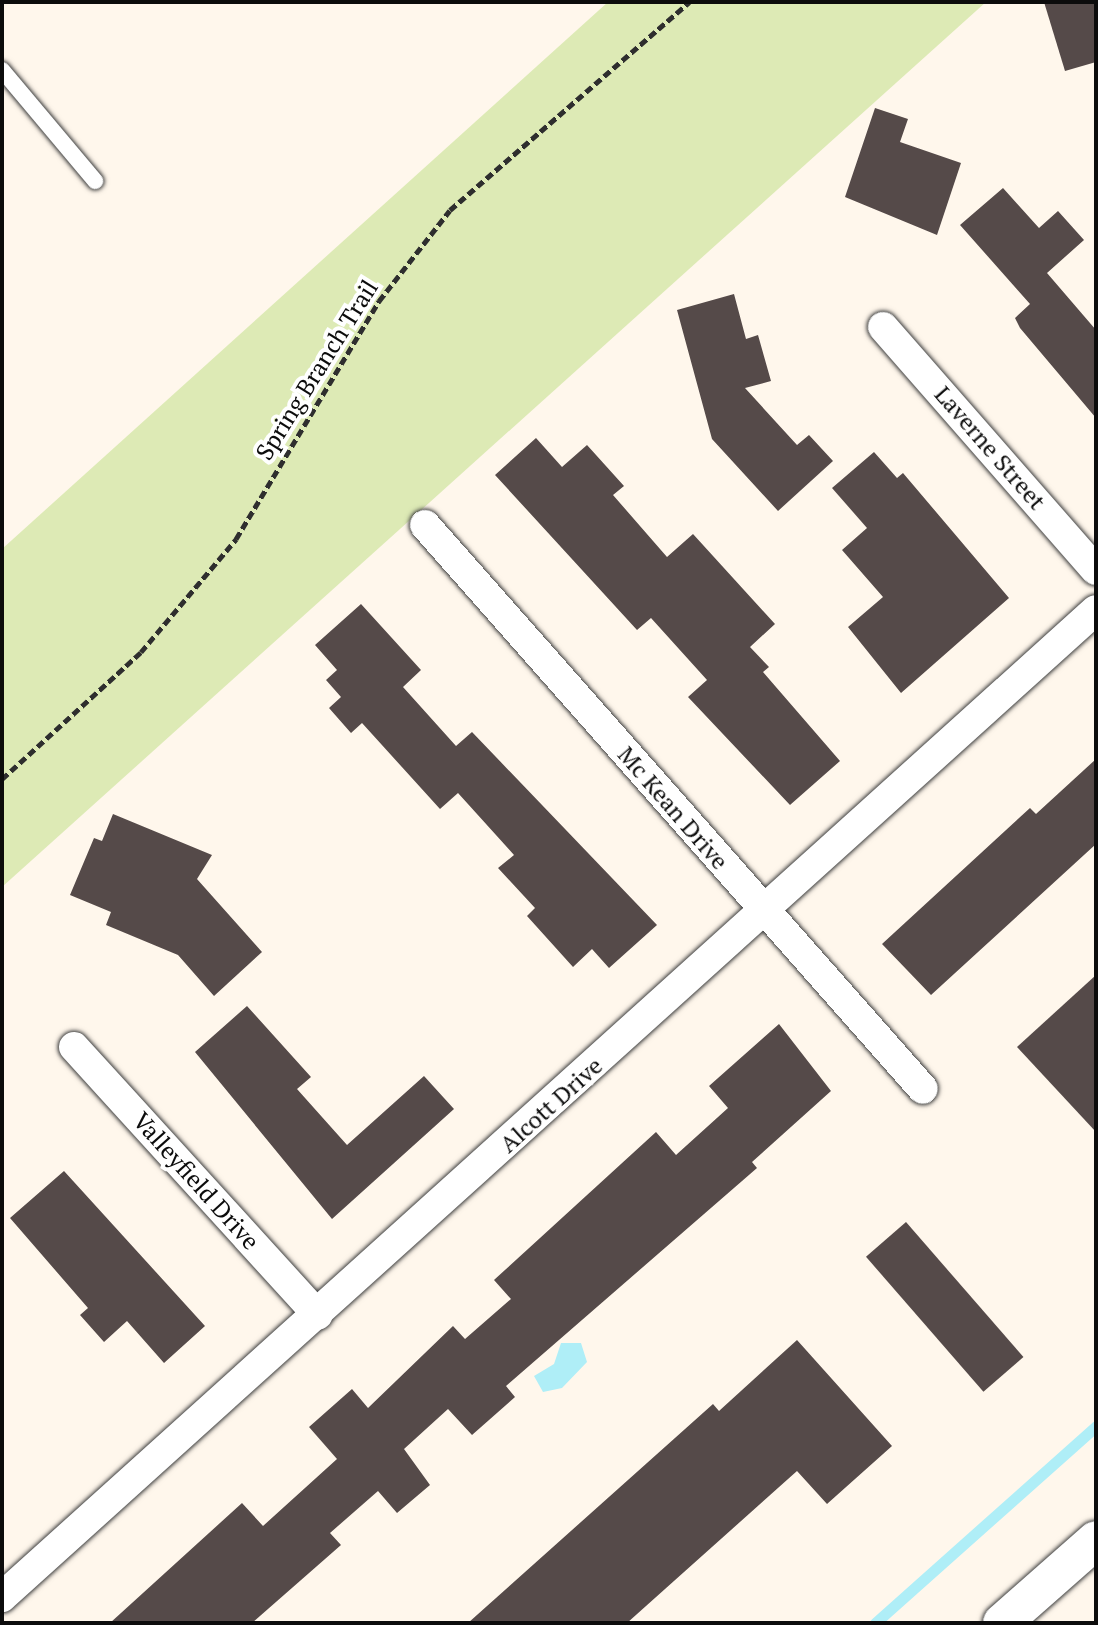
<!DOCTYPE html>
<html>
<head>
<meta charset="utf-8">
<style>
	body { margin:0 }
	#map { position:relative; width:1098px; height:1625px; overflow:hidden; background:#fff7ec; font-family:"PT Serif",serif }
	div>[style] { position:absolute }
	.green>* { inset:0; background:#ddeab5 }
	.water>* { inset:0; background:#afeef7 }
	.stream>* { height:11px; margin:-5.5px; padding:0 5.5px; transform-origin:5.5px; border-radius:5.5px; background:#afeef7 }
	.building>* { inset:0; background:#554a49; transform-origin:0 0 }
	.path>* { height:5px; margin-top:-2.5px; transform-origin:0; background:repeating-linear-gradient(90deg,#2e2e2e 0 8px,transparent 0 12px) }
	.roads { filter:drop-shadow(0 0 2px #3f3f3f) drop-shadow(0 0 2px #3f3f3f) }
	.service>* { height:16px; margin:-8px; padding:0 8px; transform-origin:8px; border-radius:8px; background:#fff }
	.minor>* { height:30px; margin:-15px; padding:0 15px; transform-origin:15px; border-radius:15px; background:#fff }
	.tertiary>* { height:38px; margin:-19px; padding:0 19px; transform-origin:19px; border-radius:19px; background:#fff }
	span { translate:-50% -50%; white-space:nowrap; text-align:center; line-height:1.15; -webkit-text-stroke:8px #fff; paint-order:stroke }
	.street-label { font-size:24px; color:#0c0c0c }
	.frame { position:absolute; inset:0; border:4px solid #0c0c0c; pointer-events:none }
</style>
</head>
<body>
<div id="map">
	<div class="green">
		<i style="clip-path:polygon(608px 2px,986px 2px,2px 887px,2px 549px)"></i>
	</div>
	<div class="water">
		<i style="clip-path:polygon(561px 1343px,581px 1343px,587px 1362px,562px 1388px,543px 1392px,534px 1376px,554px 1364px)"></i>
	</div>
	<div class="stream">
		<i style="left:875px;top:1623px;width:296px;rotate:-41.7deg"></i>
	</div>
	<div class="building">
		<i style="clip-path:polygon(1044px 2px,1096px 2px,1096px 62px,1065px 71px)"></i>
		<i style="clip-path:polygon(875px 108px,908px 119px,900px 142px,961px 163px,937px 235px,845px 197px)"></i>
		<i style="clip-path:polygon(1003px 188px,1039px 228px,1058px 211px,1084px 240px,1047px 273px,1096px 330px,1096px 418px,1020px 328px,1015px 318px,1030px 304px,960px 225px)"></i>
		<i style="clip-path:polygon(734px 294px,746px 339px,758px 335px,771px 381px,745px 388px,797px 445px,809px 435px,833px 461px,778px 511px,712px 439px,677px 310px)"></i>
		<i style="clip-path:polygon(536px 438px,562px 467px,587px 445px,624px 486px,613px 495px,667px 557px,693px 534px,775px 624px,750px 647px,769px 667px,763px 672px,840px 761px,790px 805px,688px 697px,707px 680px,651px 618px,637px 630px,495px 475px)"></i>
		<i style="clip-path:polygon(874px 452px,897px 478px,903px 473px,1009px 598px,901px 693px,848px 627px,883px 597px,842px 550px,867px 528px,832px 488px)"></i>
		<i style="clip-path:polygon(361px 604px,421px 670px,403px 687px,456px 746px,472px 732px,657px 925px,609px 968px,592px 949px,573px 967px,527px 916px,535px 908px,498px 868px,514px 855px,458px 793px,440px 809px,362px 723px,351px 733px,329px 708px,341px 697px,326px 680px,337px 670px,315px 645px)"></i>
		<i style="clip-path:polygon(1096px 759px,1096px 844px,931px 995px,882px 944px,1030px 808px,1036px 814px)"></i>
		<i style="clip-path:polygon(113px 814px,212px 855px,197px 879px,262px 952px,214px 996px,178px 955px,106px 925px,111px 912px,70px 895px,94px 838px,102px 841px)"></i>
		<i style="clip-path:polygon(1096px 975px,1096px 1132px,1017px 1047px)"></i>
		<i style="clip-path:polygon(247px 1006px,311px 1077px,297px 1089px,347px 1145px,424px 1076px,454px 1109px,332px 1219px,195px 1052px)"></i>
		<i style="clip-path:polygon(779px 1024px,831px 1091px,752px 1162px,757px 1168px,506px 1386px,515px 1397px,472px 1435px,448px 1409px,404px 1449px,430px 1485px,397px 1513px,378px 1491px,330px 1533px,341px 1545px,252px 1623px,110px 1623px,242px 1503px,263px 1526px,337px 1459px,309px 1427px,352px 1389px,368px 1408px,453px 1326px,465px 1339px,511px 1299px,494px 1280px,656px 1132px,676px 1155px,728px 1108px,709px 1086px)"></i>
		<i style="clip-path:polygon(64px 1171px,205px 1326px,164px 1363px,127px 1321px,104px 1342px,80px 1315px,88px 1308px,10px 1218px)"></i>
		<i style="left:906px;top:1222px;width:179px;height:53px;rotate:49deg"></i>
		<i style="clip-path:polygon(797px 1340px,892px 1446px,827px 1504px,797px 1471px,627px 1623px,468px 1623px,713px 1404px,719px 1411px)"></i>
	</div>
	<div class="path">
		<i style="left:2px;top:779px;width:188px;rotate:-42.4deg"></i>
		<i style="left:141px;top:652px;width:148px;rotate:-49.9deg"></i>
		<i style="left:236px;top:539px;width:278px;rotate:-59deg"></i>
		<i style="left:379px;top:301px;width:115px;rotate:-52deg"></i>
		<i style="left:450px;top:210px;width:317px;rotate:-41deg"></i>
	</div>
	<div class="roads">
		<div class="service">
			<i style="left:2px;top:70px;width:145px;rotate:50deg"></i>
		</div>
		<div class="minor">
			<i style="left:883px;top:327px;width:323px;rotate:48.8deg"></i>
			<i style="left:425px;top:525px;width:752px;rotate:48.56deg"></i>
			<i style="left:74px;top:1047px;width:362px;rotate:47.7deg"></i>
			<i style="left:2px;top:1597px;width:1473px;rotate:-42.06deg"></i>
		</div>
		<div class="tertiary">
			<i style="left:1002px;top:1623px;width:125px;rotate:-41.4deg"></i>
		</div>
	</div>
	<div class="street-label">
		<span style="left:317px;top:370px;rotate:-58deg">Spring Branch Trail</span>
		<span style="left:990px;top:448px;rotate:49deg">Laverne Street</span>
		<span style="left:673px;top:808px;rotate:49deg">Mc Kean Drive</span>
		<span style="left:551px;top:1105px;rotate:-42deg">Alcott Drive</span>
		<span style="left:196px;top:1181px;rotate:48deg">Valleyfield Drive</span>
	</div>
	<div class="frame"></div>
</div>
</body>
</html>
